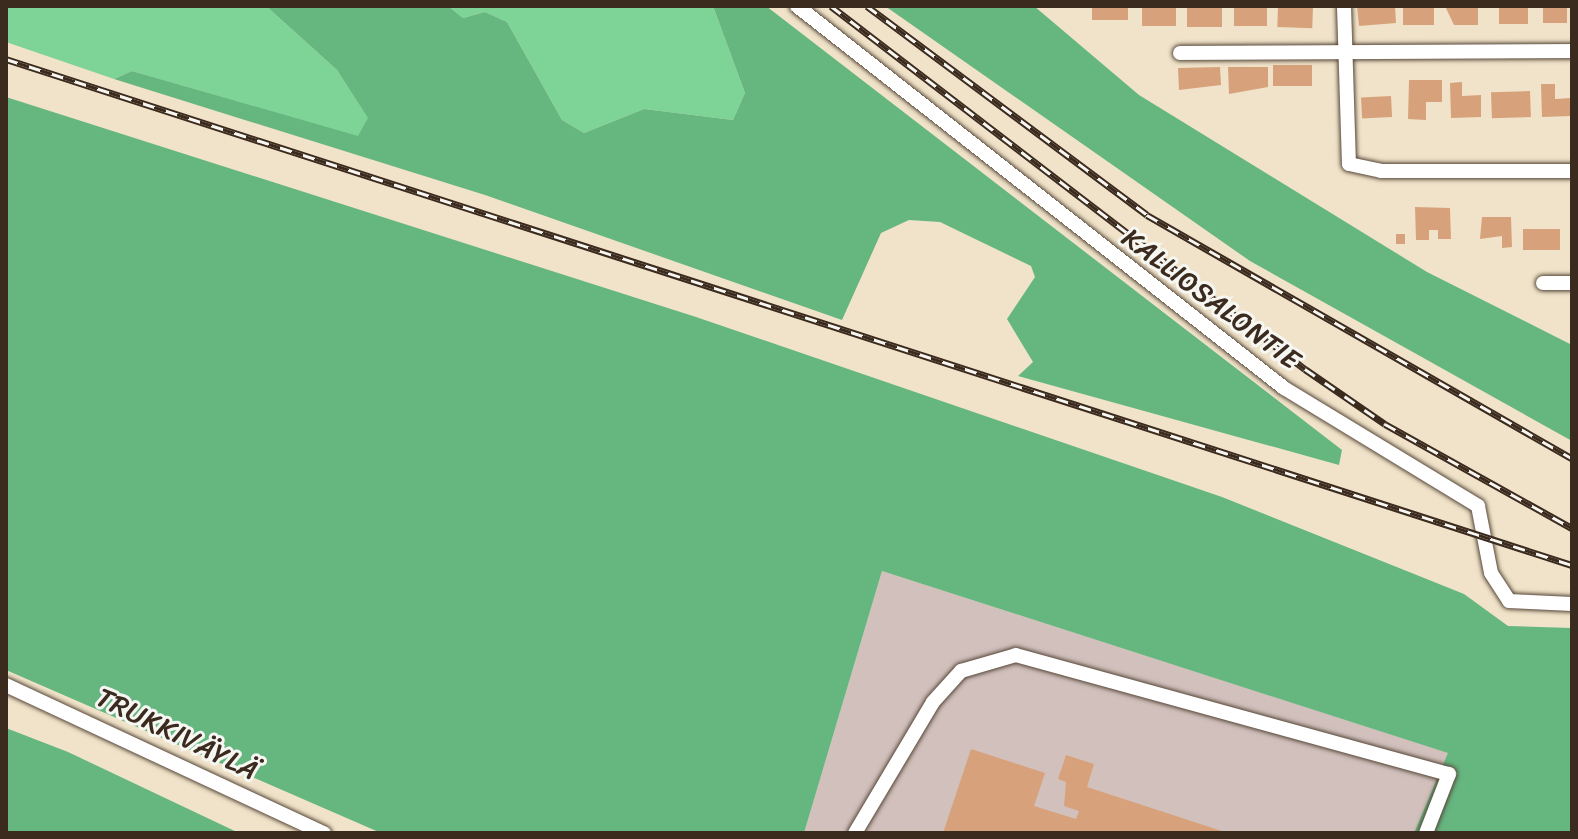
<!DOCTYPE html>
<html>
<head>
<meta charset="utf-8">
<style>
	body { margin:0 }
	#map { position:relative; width:1578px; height:839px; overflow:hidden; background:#f0e3c9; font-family:Sriracha,sans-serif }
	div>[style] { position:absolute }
	.industrial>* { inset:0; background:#d1c0bc }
	.green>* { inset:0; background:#7ed497 }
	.forest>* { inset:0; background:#66b680 }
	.building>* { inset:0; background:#d7a27b; transform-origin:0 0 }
	.roads { filter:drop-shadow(0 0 2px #564638) drop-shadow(0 0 2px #564638) }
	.minor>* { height:14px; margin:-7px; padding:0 7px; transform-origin:7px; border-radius:7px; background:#fff }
	.rail>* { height:7px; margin-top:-3.5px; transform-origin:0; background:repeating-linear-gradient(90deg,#f6f6f2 0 12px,#3b2a1e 0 24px); box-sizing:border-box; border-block:2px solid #3b2a1e }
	span { translate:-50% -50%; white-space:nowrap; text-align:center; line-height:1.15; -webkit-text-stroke:6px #f6f6f2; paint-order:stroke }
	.street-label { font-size:28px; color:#3b2a1e }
	.frame { position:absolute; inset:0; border:8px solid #3b2a1e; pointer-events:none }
</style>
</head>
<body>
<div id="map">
	<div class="industrial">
		<i style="clip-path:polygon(882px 571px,1449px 753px,1414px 833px,804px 833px)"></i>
	</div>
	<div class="green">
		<i style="clip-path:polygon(6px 6px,266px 6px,337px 70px,369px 119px,358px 137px,132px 71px,114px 79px,6px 42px)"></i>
		<i style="clip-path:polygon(448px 6px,713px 6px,745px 93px,733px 120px,644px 109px,584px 133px,562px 120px,507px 22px,485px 12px,463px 18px)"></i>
	</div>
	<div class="forest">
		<i style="clip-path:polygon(266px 6px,448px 6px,463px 18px,485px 12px,507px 22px,562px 120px,584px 133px,644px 109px,733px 120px,745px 93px,713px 6px,766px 6px,1342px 450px,1339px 465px,1018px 376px,1033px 362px,1007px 319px,1035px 277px,1031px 266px,940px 222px,909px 220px,881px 233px,842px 320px,485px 195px,114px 79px,132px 71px,358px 136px,368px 118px,337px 70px)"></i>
		<i style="clip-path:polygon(885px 6px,1034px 6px,1139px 95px,1427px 272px,1572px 345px,1572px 441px,1250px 261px)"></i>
		<i style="clip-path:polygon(6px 97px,696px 317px,1222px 497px,1464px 594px,1508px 626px,1572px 628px,1572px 833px,1414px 833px,1448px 753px,882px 571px,804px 833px,381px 833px,6px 670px)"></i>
		<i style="clip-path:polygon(6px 728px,68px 752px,239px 833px,6px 833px)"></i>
	</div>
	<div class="building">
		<i style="left:1092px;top:6px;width:36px;height:14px"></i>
		<i style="left:1142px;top:6px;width:34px;height:20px"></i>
		<i style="left:1187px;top:6px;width:35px;height:21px"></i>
		<i style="left:1234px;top:6px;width:33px;height:20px"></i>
		<i style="left:1278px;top:6px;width:35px;height:21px;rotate:2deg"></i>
		<i style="clip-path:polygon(1357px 6px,1395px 6px,1396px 23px,1359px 26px)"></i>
		<i style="left:1403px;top:6px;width:31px;height:19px"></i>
		<i style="clip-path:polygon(1445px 6px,1478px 6px,1478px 25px,1454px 25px)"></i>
		<i style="left:1499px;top:6px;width:29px;height:18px"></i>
		<i style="left:1543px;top:6px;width:24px;height:17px"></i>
		<i style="left:1273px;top:65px;width:39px;height:21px"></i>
		<i style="clip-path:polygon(1220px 67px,1221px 85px,1179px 90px,1178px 68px)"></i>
		<i style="clip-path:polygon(1228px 67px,1268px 67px,1268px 87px,1229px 94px)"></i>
		<i style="clip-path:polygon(1409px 80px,1442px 80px,1442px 102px,1426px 102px,1426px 120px,1408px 119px)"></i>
		<i style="clip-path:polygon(1462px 82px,1462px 96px,1481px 95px,1481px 117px,1451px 118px,1450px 83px)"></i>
		<i style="clip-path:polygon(1541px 84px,1555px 84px,1555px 99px,1571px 98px,1572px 116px,1542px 117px)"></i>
		<i style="left:1530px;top:91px;width:26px;height:39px;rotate:88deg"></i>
		<i style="left:1391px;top:96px;width:21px;height:30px;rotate:87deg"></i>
		<i style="clip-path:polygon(1415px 207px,1450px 208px,1451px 239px,1438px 239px,1438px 230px,1429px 230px,1429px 240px,1416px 240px)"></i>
		<i style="clip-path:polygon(1482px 217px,1511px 217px,1512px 247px,1502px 248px,1502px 236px,1480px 239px)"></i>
		<i style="left:1523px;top:229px;width:37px;height:21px"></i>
		<i style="left:1396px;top:234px;width:9px;height:10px"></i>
		<i style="clip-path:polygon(971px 749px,1045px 773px,1034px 806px,1076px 819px,1079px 811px,1064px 806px,1066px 782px,1058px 779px,1066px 755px,1094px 764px,1087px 787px,1228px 833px,943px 833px)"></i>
	</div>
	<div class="roads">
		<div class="minor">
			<i style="left:797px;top:6px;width:619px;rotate:38.11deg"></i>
			<i style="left:1284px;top:388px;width:227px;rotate:31.3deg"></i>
			<i style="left:1478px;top:506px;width:68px;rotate:79deg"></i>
			<i style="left:1491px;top:573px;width:33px;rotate:57deg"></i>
			<i style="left:1509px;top:601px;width:63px;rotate:2.7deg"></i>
			<i style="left:1344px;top:6px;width:158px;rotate:88.2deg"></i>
			<i style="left:1349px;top:164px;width:33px;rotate:12deg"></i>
			<i style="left:1381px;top:171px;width:191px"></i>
			<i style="left:1180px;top:53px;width:392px;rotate:-0.3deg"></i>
			<i style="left:1543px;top:283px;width:29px"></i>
			<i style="left:6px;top:685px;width:351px;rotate:25deg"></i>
			<i style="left:855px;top:833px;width:152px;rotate:-59.2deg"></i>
			<i style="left:933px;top:702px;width:42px;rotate:-47.9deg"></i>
			<i style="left:961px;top:671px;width:57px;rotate:-16.2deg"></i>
			<i style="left:1016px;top:655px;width:449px;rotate:15.4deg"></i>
			<i style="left:1449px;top:774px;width:63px;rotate:111.3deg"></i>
		</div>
	</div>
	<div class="rail">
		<i style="left:831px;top:6px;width:597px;rotate:37.45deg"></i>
		<i style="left:1305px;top:369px;width:97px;rotate:34.5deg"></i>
		<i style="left:1385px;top:424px;width:214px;rotate:29.1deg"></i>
		<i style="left:867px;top:6px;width:349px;rotate:36.7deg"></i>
		<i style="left:1147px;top:215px;width:490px;rotate:29.8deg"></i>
		<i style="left:6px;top:59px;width:1646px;rotate:17.91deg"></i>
	</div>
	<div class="street-label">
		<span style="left:1211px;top:299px;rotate:37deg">KALLIOSALONTIE</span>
		<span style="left:177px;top:734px;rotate:26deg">TRUKKIVÄYLÄ</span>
	</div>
	<div class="frame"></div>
</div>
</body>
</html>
